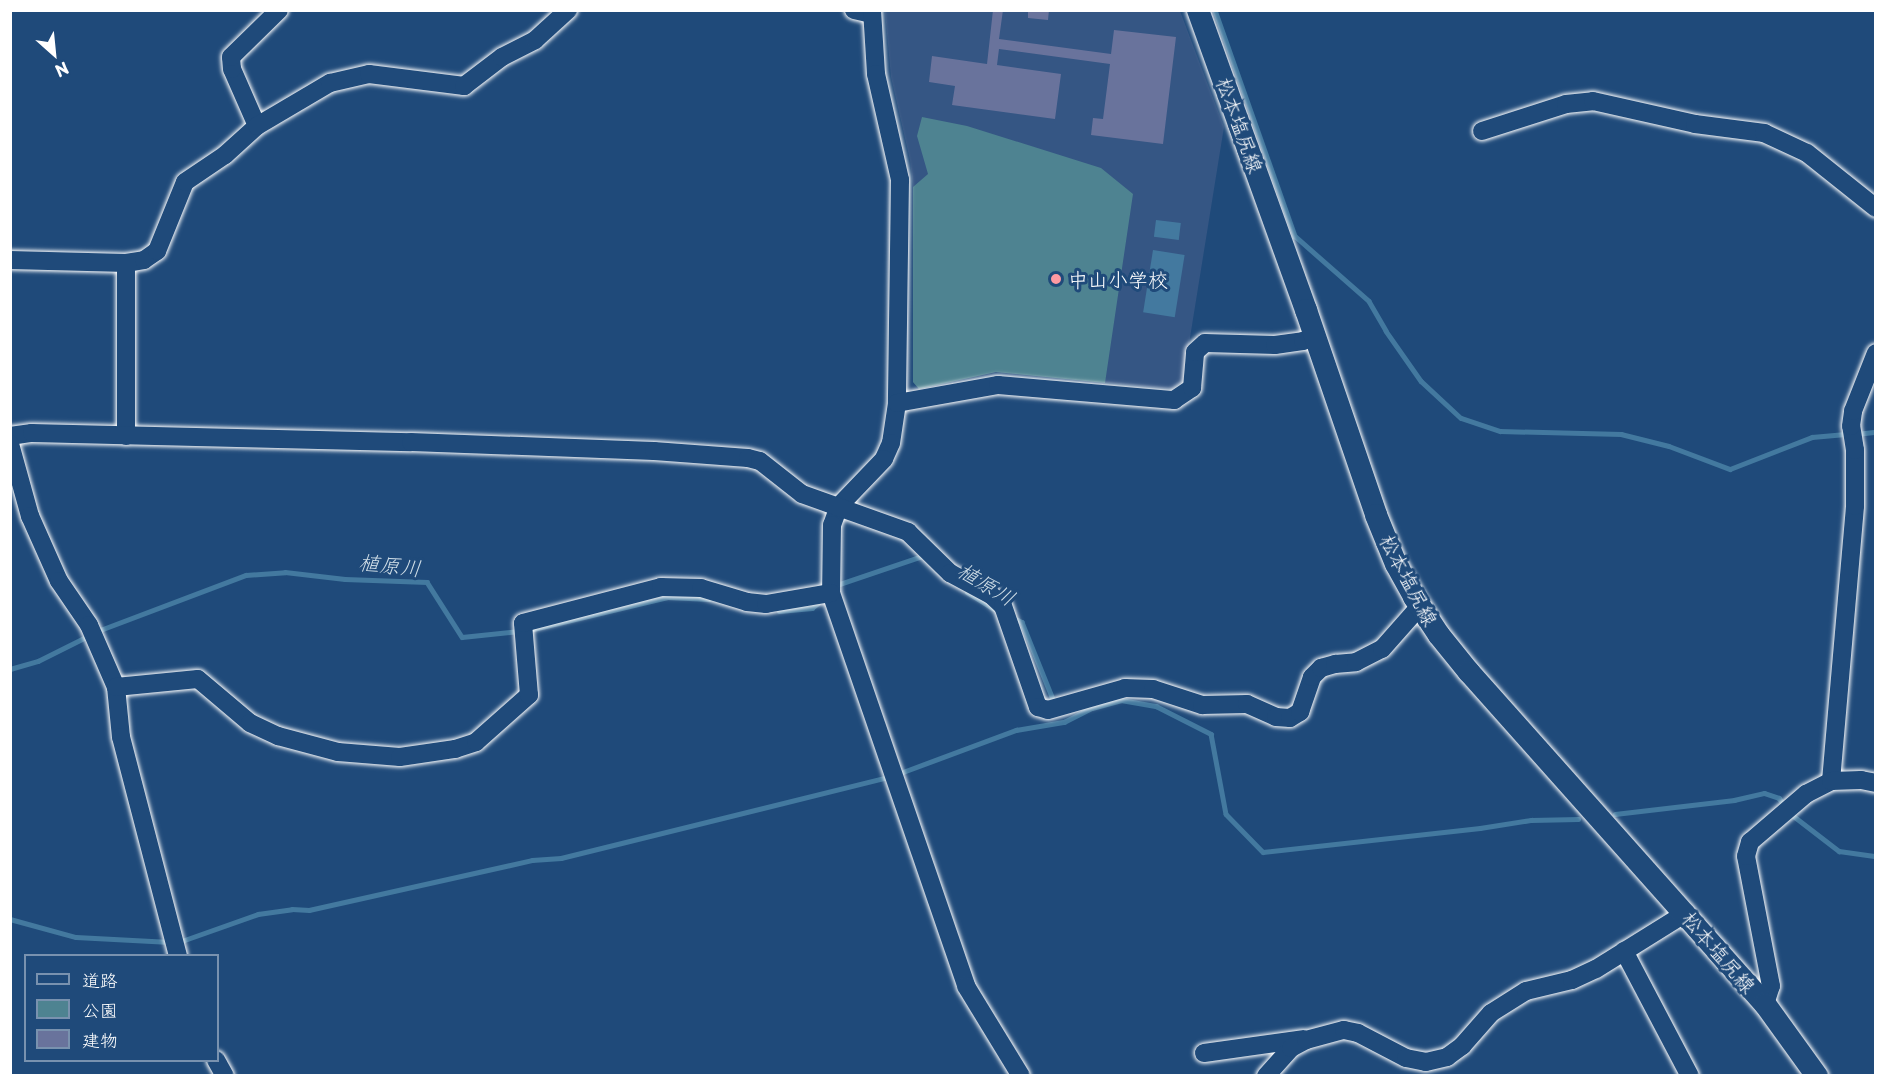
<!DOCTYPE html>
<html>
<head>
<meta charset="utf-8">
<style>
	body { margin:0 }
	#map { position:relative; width:1886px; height:1086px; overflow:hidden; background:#1f4a7a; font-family:"Playpen Sans","Klee One",sans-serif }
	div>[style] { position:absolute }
	.built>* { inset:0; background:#355684 }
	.green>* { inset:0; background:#4e8391 }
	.water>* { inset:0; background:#43799f; transform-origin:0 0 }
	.stream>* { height:4.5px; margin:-2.25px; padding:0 2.25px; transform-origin:2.25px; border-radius:2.25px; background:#43799f }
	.building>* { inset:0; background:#69739c }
	.roads { filter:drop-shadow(0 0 2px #fff) drop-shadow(0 0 2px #fff) }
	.minor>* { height:18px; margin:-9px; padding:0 9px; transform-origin:9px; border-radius:9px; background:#1f4a7a }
	.major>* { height:22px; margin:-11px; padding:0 11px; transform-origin:11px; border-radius:11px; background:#1f4a7a }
	.dots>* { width:16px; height:16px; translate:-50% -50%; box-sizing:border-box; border:3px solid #1f4a7a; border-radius:50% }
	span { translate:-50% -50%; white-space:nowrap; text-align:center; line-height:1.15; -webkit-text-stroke:6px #1f4a7a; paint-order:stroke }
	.street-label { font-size:20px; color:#fff }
	.poi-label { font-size:20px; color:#fff }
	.left { translate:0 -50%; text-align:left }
	.water-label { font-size:21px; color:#d0dee7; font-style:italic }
	.frame { position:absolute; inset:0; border:12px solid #fff; pointer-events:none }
	.legend { position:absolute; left:24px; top:954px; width:195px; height:108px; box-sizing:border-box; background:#1f4a7a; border:2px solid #7992af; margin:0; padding:8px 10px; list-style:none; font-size:18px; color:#fff }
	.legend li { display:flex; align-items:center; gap:12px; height:30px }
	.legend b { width:30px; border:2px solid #7992af }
	.north { position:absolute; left:24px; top:24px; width:60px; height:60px; -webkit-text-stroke:4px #1f4a7a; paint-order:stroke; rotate:153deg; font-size:16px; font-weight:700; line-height:24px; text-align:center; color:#fff }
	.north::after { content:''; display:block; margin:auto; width:21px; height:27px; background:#fff; clip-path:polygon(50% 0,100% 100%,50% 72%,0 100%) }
</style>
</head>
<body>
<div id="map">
	<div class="built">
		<i style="clip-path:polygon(885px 11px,1180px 11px,1224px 127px,1183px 381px,1172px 389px,996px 372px,919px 389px,913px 382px,913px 187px,910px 160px,891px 77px)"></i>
	</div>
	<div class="green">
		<i style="clip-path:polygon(922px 117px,967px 126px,1101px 168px,1133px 194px,1105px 383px,996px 372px,919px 389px,913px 382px,913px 187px,928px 174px,917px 136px)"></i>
	</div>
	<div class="water">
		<i style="left:1156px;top:220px;width:25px;height:17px;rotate:7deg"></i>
		<i style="left:1153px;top:250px;width:32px;height:63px;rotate:9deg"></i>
	</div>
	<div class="stream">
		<i style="left:1215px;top:10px;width:240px;rotate:70.5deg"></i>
		<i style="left:1295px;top:236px;width:98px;rotate:41.3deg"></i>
		<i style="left:1369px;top:301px;width:34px;rotate:60deg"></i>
		<i style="left:1386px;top:331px;width:61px;rotate:55deg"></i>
		<i style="left:1421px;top:381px;width:54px;rotate:42.8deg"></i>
		<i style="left:1461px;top:418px;width:41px;rotate:18.4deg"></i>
		<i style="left:1500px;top:431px;width:121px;rotate:1.4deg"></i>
		<i style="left:1621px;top:434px;width:49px;rotate:14deg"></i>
		<i style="left:1669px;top:446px;width:65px;rotate:20.7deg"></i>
		<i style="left:1730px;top:469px;width:88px;rotate:-21.3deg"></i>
		<i style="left:1812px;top:437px;width:36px;rotate:-5deg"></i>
		<i style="left:1856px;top:434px;width:20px;rotate:-6deg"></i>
		<i style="left:840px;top:584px;width:90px;rotate:-18.8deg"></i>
		<i style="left:967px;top:592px;width:31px;rotate:32deg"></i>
		<i style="left:779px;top:611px;width:33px;rotate:-5deg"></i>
		<i style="left:812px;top:608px;width:8px;rotate:-40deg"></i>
		<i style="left:1012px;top:617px;width:11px;rotate:27deg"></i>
		<i style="left:1022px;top:622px;width:88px;rotate:68.1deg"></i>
		<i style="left:533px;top:629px;width:139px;rotate:-13.3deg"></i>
		<i style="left:668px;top:597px;width:41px;rotate:2.8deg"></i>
		<i style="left:95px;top:632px;width:161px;rotate:-20.7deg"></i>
		<i style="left:246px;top:575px;width:39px;rotate:-4deg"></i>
		<i style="left:285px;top:572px;width:60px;rotate:6.7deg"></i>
		<i style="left:345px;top:579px;width:82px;rotate:2.1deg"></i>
		<i style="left:427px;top:582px;width:65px;rotate:57.5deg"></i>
		<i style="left:462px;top:637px;width:57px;rotate:-6deg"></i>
		<i style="left:10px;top:669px;width:29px;rotate:-16deg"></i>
		<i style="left:38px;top:661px;width:56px;rotate:-26.6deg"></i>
		<i style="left:903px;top:772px;width:121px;rotate:-20.4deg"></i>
		<i style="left:1016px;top:730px;width:49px;rotate:-9.5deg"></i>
		<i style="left:1064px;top:722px;width:31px;rotate:-27deg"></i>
		<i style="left:1092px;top:708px;width:30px;rotate:-15deg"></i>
		<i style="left:1121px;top:700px;width:36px;rotate:10deg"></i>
		<i style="left:1156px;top:706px;width:62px;rotate:27deg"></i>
		<i style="left:1211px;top:734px;width:81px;rotate:79.4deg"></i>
		<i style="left:1226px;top:814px;width:53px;rotate:45.8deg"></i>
		<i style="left:1263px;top:852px;width:218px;rotate:-6.3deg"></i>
		<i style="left:1480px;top:828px;width:52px;rotate:-8.9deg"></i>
		<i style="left:1531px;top:820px;width:47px;rotate:-1.2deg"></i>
		<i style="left:1615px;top:814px;width:120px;rotate:-6.7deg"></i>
		<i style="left:1734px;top:800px;width:31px;rotate:-13deg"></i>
		<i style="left:1764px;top:793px;width:16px;rotate:18deg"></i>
		<i style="left:1779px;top:798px;width:11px;rotate:52deg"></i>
		<i style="left:1791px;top:814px;width:61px;rotate:37.6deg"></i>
		<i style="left:1839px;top:851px;width:37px;rotate:8deg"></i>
		<i style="left:10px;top:919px;width:68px;rotate:15.3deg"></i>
		<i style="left:76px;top:937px;width:94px;rotate:3deg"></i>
		<i style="left:179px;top:942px;width:84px;rotate:-19.5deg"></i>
		<i style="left:258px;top:914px;width:34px;rotate:-8deg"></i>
		<i style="left:292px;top:909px;width:17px;rotate:3deg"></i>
		<i style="left:309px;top:910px;width:229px;rotate:-12.6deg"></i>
		<i style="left:532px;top:860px;width:29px;rotate:-4deg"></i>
		<i style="left:561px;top:858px;width:334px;rotate:-13.9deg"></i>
	</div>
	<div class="building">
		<i style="clip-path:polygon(993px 10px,1003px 10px,999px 39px,1111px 54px,1114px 30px,1176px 37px,1163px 144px,1091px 135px,1093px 118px,1103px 119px,1110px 64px,999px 49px,997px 65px,1061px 74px,1055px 119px,952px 105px,955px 86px,929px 82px,932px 56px,987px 64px)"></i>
		<i style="clip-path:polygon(1028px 10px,1049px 10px,1048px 20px,1028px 18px)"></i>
	</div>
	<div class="roads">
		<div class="minor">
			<i style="left:854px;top:10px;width:18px;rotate:13deg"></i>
			<i style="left:872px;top:10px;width:64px;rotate:86.4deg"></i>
			<i style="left:876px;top:74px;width:109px;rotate:77.2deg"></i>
			<i style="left:900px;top:180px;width:223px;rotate:90.8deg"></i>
			<i style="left:897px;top:403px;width:40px;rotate:98.5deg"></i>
			<i style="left:891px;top:443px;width:17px;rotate:114deg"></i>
			<i style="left:884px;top:459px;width:65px;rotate:133.8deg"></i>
			<i style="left:839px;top:506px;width:20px;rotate:110deg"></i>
			<i style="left:832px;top:525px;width:68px;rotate:90.8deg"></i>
			<i style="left:831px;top:593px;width:416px;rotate:71deg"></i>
			<i style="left:966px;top:986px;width:105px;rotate:58.6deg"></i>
			<i style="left:257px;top:126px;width:62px;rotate:-113.7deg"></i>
			<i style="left:232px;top:69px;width:12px;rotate:-95deg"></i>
			<i style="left:231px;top:57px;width:67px;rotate:-44.4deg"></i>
			<i style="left:1482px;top:131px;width:88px;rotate:-17.8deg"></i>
			<i style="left:1566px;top:104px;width:27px;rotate:-6deg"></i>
			<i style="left:1593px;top:101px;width:105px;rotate:12.7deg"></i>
			<i style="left:1695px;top:124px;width:70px;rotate:7.4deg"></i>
			<i style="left:1764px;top:133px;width:47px;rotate:24.9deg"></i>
			<i style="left:1807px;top:153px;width:88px;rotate:38.6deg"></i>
			<i style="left:10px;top:260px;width:116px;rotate:1.5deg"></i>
			<i style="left:126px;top:263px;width:18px;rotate:-9deg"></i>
			<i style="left:144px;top:260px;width:16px;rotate:-35deg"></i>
			<i style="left:157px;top:251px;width:74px;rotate:-67.9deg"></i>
			<i style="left:185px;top:182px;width:48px;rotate:-34deg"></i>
			<i style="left:225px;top:155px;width:43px;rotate:-42.2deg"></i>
			<i style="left:257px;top:126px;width:85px;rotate:-30.5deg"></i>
			<i style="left:330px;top:83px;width:40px;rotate:-13deg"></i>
			<i style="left:369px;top:74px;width:96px;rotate:7.2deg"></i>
			<i style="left:464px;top:86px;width:48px;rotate:-37.3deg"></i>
			<i style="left:502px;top:57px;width:37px;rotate:-27deg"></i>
			<i style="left:535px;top:40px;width:45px;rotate:-42.3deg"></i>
			<i style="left:126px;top:263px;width:173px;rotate:90deg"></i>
			<i style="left:897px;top:403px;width:103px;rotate:-10.1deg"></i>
			<i style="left:998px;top:385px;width:177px;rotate:4.9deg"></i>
			<i style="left:1174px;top:400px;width:22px;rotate:-34deg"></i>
			<i style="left:1192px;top:388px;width:36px;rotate:-85deg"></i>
			<i style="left:1195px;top:352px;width:13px;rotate:-42deg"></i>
			<i style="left:1205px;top:343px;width:70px;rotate:1.6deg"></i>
			<i style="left:1275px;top:345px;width:28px;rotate:-8deg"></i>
			<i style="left:1303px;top:341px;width:13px;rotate:-23deg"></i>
			<i style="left:10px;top:436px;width:22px;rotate:-8deg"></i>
			<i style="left:32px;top:433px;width:379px;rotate:1.4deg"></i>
			<i style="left:411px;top:442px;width:243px;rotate:2.1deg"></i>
			<i style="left:654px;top:451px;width:94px;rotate:4.3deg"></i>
			<i style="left:748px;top:458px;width:12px;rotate:14deg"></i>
			<i style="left:760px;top:461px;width:53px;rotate:38.2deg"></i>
			<i style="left:802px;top:494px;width:113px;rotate:19.7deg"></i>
			<i style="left:908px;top:532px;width:59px;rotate:44.3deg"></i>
			<i style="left:950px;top:573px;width:47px;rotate:28.2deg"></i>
			<i style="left:991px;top:595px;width:16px;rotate:43deg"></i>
			<i style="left:1003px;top:606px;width:107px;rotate:70.9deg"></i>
			<i style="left:1038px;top:707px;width:10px;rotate:17deg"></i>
			<i style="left:1048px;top:710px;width:80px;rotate:-15.9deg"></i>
			<i style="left:1125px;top:688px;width:28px;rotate:2deg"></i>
			<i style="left:1153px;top:689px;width:52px;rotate:18.1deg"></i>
			<i style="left:1202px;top:705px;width:45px;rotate:-1.3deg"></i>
			<i style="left:1247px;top:704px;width:32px;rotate:24deg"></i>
			<i style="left:1276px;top:717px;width:14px;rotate:4deg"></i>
			<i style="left:1290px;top:718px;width:12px;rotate:-31deg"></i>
			<i style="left:1300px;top:712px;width:37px;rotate:-71deg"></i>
			<i style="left:1312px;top:677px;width:13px;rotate:-45deg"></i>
			<i style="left:1321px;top:668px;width:15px;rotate:-16deg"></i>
			<i style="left:1335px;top:664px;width:21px;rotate:-5deg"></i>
			<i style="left:1356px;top:662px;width:29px;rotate:-27deg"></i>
			<i style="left:1382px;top:649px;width:57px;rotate:-48.5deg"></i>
			<i style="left:10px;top:444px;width:75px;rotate:74.5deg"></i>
			<i style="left:30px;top:516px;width:71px;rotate:66deg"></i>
			<i style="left:59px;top:581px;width:53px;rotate:55.7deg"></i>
			<i style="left:89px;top:625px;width:68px;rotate:66.5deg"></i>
			<i style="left:116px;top:687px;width:50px;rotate:84.3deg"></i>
			<i style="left:121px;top:737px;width:226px;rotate:75.4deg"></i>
			<i style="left:116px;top:687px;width:82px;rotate:-5.6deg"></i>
			<i style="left:198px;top:679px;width:68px;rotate:40.2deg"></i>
			<i style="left:250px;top:723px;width:31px;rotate:25deg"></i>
			<i style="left:278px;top:736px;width:62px;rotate:14.9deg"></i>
			<i style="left:338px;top:752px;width:62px;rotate:4.6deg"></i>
			<i style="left:400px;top:757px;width:56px;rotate:-8.3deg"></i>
			<i style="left:455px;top:749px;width:22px;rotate:-18deg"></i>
			<i style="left:476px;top:742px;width:71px;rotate:-41.6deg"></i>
			<i style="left:529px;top:695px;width:72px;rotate:-94.8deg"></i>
			<i style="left:523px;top:623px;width:143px;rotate:-14.6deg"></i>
			<i style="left:661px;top:587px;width:40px;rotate:1.4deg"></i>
			<i style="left:701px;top:588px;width:48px;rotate:16.9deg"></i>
			<i style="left:747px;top:602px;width:19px;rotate:6deg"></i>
			<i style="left:766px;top:604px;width:66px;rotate:-9.6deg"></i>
			<i style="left:1831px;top:781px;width:276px;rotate:-85deg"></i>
			<i style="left:1855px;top:506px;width:56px;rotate:-90deg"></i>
			<i style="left:1855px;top:450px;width:24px;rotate:-99deg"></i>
			<i style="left:1851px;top:426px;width:15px;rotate:-82deg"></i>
			<i style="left:1853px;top:411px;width:62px;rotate:-68.4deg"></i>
			<i style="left:1624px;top:951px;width:141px;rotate:62.2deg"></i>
			<i style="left:1765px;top:1004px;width:19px;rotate:-72deg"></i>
			<i style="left:1771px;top:986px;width:132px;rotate:-100.9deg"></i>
			<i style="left:1746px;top:856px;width:15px;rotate:-74deg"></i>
			<i style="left:1750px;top:842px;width:74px;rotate:-40.6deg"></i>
			<i style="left:1806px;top:794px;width:28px;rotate:-27deg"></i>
			<i style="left:1831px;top:781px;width:30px;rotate:-2deg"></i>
			<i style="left:1861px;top:780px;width:15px;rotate:11deg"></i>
			<i style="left:1204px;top:1053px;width:100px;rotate:-8deg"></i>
			<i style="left:216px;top:1060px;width:18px;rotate:61deg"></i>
			<i style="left:1266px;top:1076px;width:38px;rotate:-48deg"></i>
			<i style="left:1291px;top:1048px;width:17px;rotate:-28deg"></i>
			<i style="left:1306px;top:1040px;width:39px;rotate:-15deg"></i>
			<i style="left:1344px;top:1030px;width:14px;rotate:12deg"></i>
			<i style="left:1358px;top:1033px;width:54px;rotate:27.5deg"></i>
			<i style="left:1406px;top:1058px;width:20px;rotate:11deg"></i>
			<i style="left:1426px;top:1062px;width:22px;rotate:-13deg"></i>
			<i style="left:1447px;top:1057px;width:19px;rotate:-36deg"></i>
			<i style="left:1462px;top:1046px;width:44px;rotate:-48.7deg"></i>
			<i style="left:1491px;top:1013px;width:41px;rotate:-32.2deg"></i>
			<i style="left:1526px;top:991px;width:47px;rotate:-13.4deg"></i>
			<i style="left:1572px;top:980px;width:26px;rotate:-25deg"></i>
			<i style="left:1596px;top:969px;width:106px;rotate:-31.9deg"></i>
		</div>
		<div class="major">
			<i style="left:1198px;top:10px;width:319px;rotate:70.2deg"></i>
			<i style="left:1306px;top:310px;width:217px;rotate:71.1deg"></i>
			<i style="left:1376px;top:515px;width:53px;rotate:67.8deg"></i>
			<i style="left:1396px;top:564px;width:38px;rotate:61deg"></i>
			<i style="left:1414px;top:597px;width:45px;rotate:56.7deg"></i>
			<i style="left:1439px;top:635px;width:48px;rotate:51deg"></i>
			<i style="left:1469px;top:672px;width:445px;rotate:48.3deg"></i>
			<i style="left:1765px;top:1004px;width:89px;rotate:54.2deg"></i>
		</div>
	</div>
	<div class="dots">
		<i style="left:1056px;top:279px;background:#ff9aa2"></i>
	</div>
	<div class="street-label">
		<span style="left:1240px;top:125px;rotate:70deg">松本塩尻線</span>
		<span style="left:1409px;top:580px;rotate:62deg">松本塩尻線</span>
		<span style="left:1719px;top:952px;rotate:49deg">松本塩尻線</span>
	</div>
	<div class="poi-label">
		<span class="left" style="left:1068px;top:279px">中山小学校</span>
	</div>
	<div class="water-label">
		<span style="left:390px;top:564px;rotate:6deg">植原川</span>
		<span style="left:987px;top:583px;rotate:31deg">植原川</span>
	</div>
	<div class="frame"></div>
	<ul class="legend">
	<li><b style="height:8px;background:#1f4a7a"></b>道路</li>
	<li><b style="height:16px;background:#4e8391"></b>公園</li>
	<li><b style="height:16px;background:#69739c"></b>建物</li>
	</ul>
	<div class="north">N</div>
</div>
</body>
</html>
